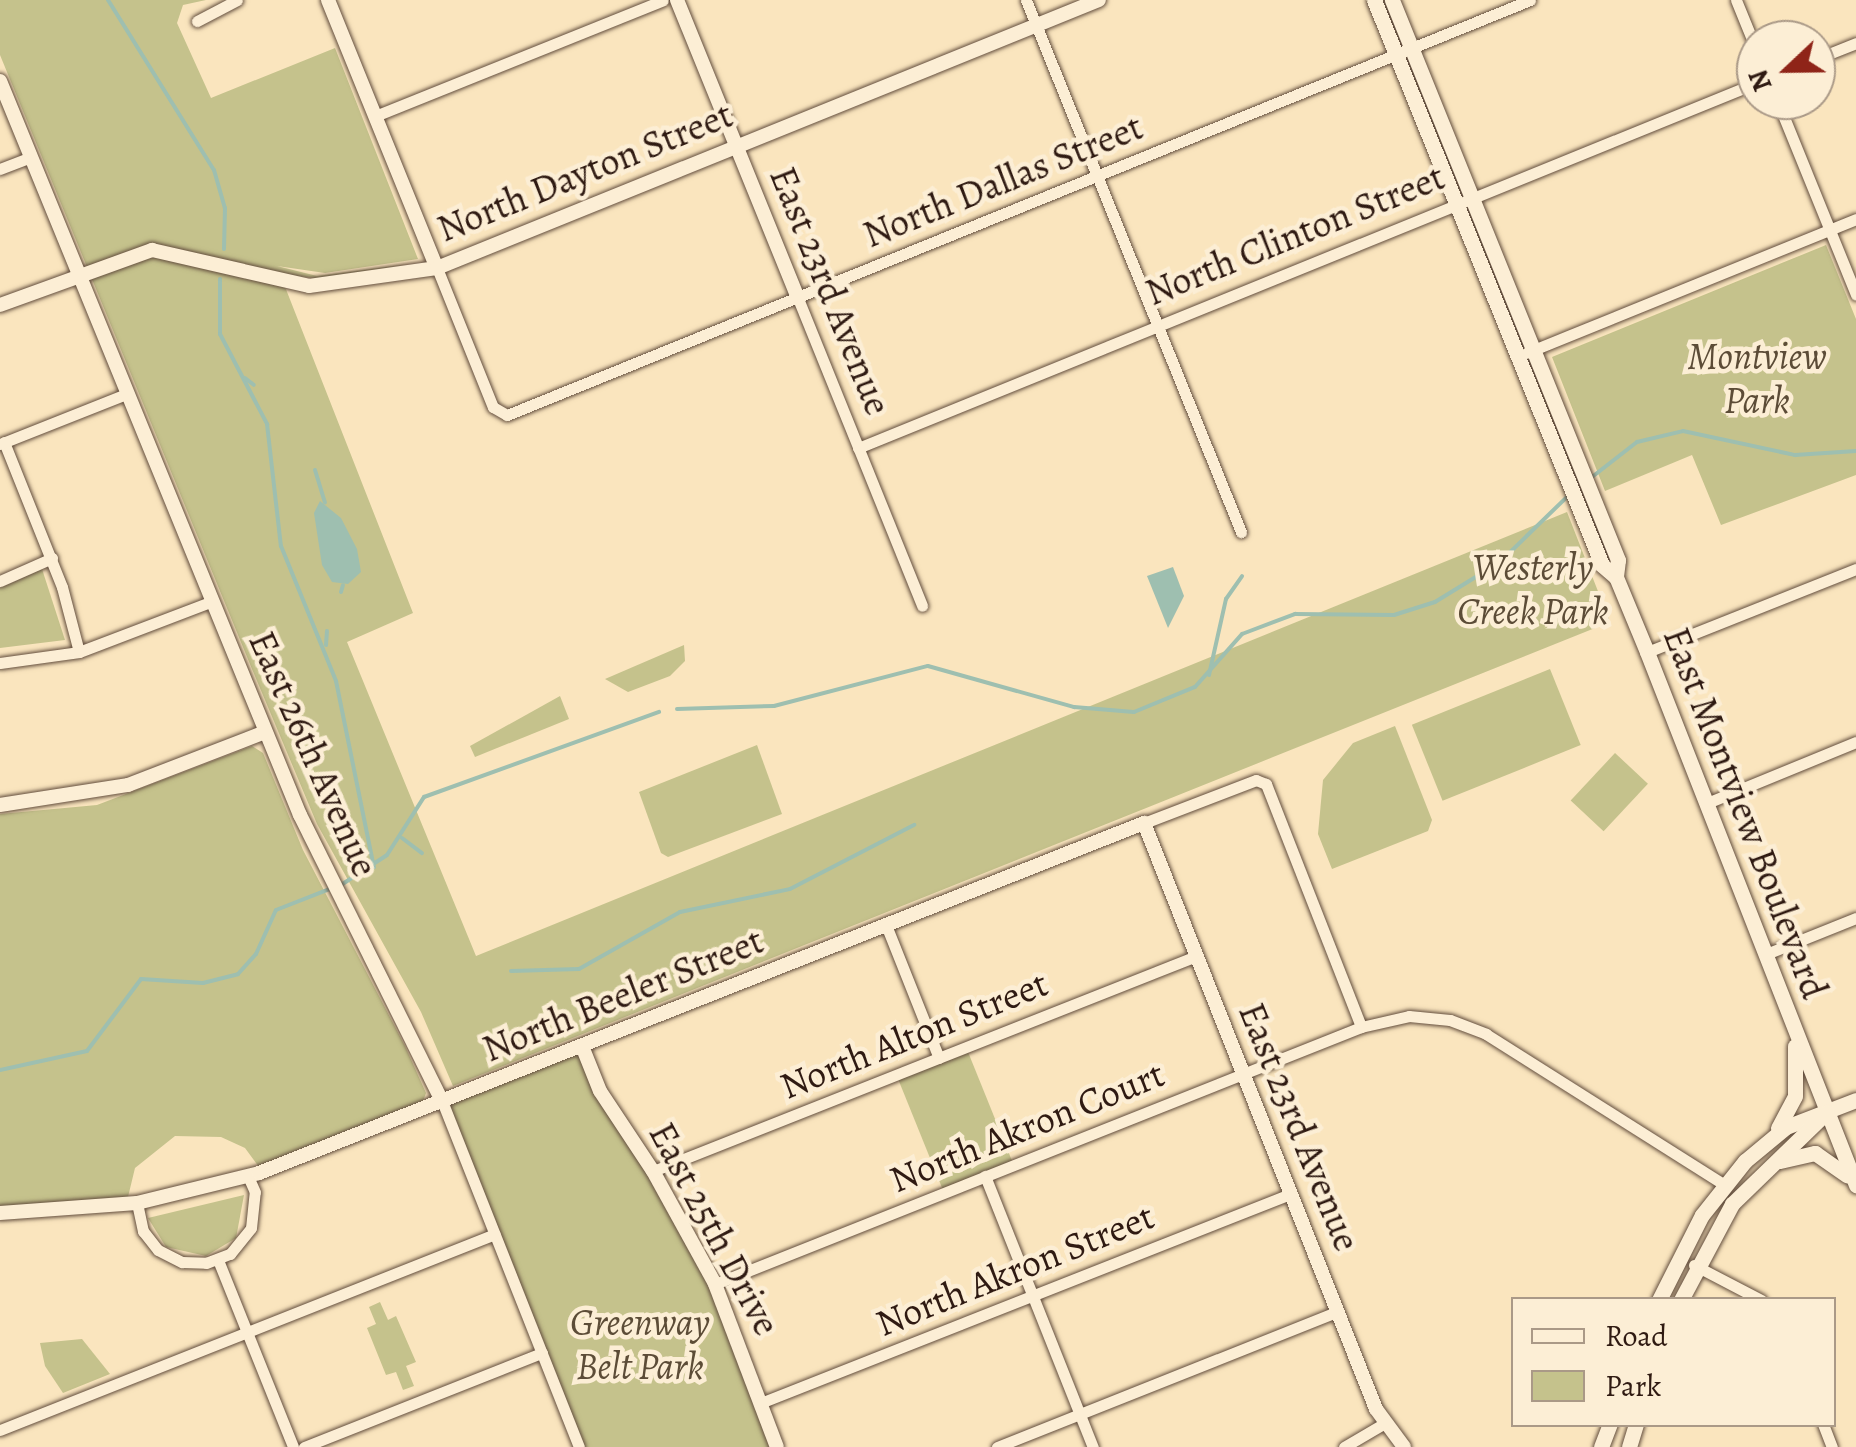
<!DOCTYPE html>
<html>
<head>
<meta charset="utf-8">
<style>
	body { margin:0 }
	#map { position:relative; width:1856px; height:1447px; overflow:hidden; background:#fae5be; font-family:Alegreya,serif }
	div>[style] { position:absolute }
	.green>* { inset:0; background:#c5c28c; transform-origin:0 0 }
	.water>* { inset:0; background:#9ebfb0 }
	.stream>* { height:4px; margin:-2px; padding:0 2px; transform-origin:2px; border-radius:2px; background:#9ebfb0 }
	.roads { filter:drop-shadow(0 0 2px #624d3d) drop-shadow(0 0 2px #624d3d) }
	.minor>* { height:11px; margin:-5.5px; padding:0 5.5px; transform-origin:5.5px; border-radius:5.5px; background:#fceed5 }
	.tertiary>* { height:14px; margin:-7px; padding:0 7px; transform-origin:7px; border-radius:7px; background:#fceed5 }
	.secondary>* { height:15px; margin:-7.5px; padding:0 7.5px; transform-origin:7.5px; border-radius:7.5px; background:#fceed5 }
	span { translate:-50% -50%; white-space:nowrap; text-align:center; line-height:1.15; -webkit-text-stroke:9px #fceed5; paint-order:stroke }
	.street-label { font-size:38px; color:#2f1a12 }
	.park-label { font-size:38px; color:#5c4c37; font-style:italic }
	.legend { position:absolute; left:1511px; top:1297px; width:325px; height:130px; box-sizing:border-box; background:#fceed5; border:2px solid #aa9987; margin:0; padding:12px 18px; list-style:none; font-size:30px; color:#2f1a12 }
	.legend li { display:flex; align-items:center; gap:20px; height:50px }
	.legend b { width:50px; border:2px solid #aa9987 }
	.north { position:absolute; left:1736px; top:20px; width:100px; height:100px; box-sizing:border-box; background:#fceed5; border:2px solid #aa9987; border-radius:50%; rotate:248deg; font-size:28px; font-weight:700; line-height:40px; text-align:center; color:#2f1a12 }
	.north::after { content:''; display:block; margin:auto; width:35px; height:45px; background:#8f2418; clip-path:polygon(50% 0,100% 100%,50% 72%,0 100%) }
</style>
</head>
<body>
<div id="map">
	<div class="green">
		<i style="clip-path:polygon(0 0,206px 0,183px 5px,177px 23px,211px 98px,335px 48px,418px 259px,325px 273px,277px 266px,317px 276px,408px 264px,323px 279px,280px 274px,413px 613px,347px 642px,476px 956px,1567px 512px,1610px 622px,453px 1086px,421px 1012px,317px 824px,252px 669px,0 55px)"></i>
		<i style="clip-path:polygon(1826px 245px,1856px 319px,1856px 475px,1721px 525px,1692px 455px,1605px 491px,1552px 357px)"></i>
		<i style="clip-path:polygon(42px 569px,65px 640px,0 648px,0 588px)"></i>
		<i style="clip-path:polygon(684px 645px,685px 661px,670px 676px,628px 692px,605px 679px)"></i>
		<i style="left:1550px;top:669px;width:82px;height:149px;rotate:68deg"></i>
		<i style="clip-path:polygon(560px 696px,569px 719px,475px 757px,470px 746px)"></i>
		<i style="clip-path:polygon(1395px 726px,1432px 820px,1428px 831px,1332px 869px,1318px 834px,1323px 780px,1353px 743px)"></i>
		<i style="clip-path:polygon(757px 745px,782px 814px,668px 857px,661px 853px,639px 792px)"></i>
		<i style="clip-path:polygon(252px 746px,263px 753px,303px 850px,405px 1046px,426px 1093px,422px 1104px,259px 1167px,245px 1148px,221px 1137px,175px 1136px,135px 1168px,128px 1197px,0 1207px,0 814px,97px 805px)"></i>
		<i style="left:1615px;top:753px;width:45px;height:65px;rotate:43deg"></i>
		<i style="clip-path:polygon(582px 1046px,677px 1211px,777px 1447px,579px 1447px,442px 1101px)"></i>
		<i style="left:966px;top:1047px;width:127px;height:75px;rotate:68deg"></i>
		<i style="clip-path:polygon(244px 1195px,236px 1238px,206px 1256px,166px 1247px,148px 1218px)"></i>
		<i style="clip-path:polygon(380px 1302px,388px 1320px,396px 1316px,416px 1362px,406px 1366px,414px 1386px,403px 1390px,396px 1372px,386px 1375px,367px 1328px,376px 1324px,369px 1307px)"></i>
		<i style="clip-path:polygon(82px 1339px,110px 1374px,63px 1393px,45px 1366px,40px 1343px)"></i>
	</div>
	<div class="water">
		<i style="clip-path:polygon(320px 501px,341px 518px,357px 549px,361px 572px,348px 584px,332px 582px,322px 565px,314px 513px)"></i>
		<i style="clip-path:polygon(1173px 567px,1184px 596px,1168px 628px,1147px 576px)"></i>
	</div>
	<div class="stream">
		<i style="left:108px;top:0;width:200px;rotate:58.1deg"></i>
		<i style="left:214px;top:170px;width:40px;rotate:74deg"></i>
		<i style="left:225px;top:208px;width:41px;rotate:91.4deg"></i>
		<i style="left:220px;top:279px;width:55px;rotate:90deg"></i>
		<i style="left:220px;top:334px;width:102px;rotate:62.4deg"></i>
		<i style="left:267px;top:424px;width:123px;rotate:83.5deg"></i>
		<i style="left:281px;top:546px;width:146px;rotate:67.8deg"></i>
		<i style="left:336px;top:681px;width:190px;rotate:78.5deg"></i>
		<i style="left:245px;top:378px;width:11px;rotate:38deg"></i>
		<i style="left:315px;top:470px;width:34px;rotate:73deg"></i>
		<i style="left:1592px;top:477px;width:57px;rotate:-37.9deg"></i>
		<i style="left:1637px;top:442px;width:47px;rotate:-13.4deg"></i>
		<i style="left:1683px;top:431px;width:115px;rotate:12.1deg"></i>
		<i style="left:1795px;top:455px;width:61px;rotate:-3.8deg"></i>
		<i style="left:341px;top:592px;width:7px;rotate:-74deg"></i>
		<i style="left:326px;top:645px;width:14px;rotate:-86deg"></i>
		<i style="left:1209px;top:675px;width:78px;rotate:-77.4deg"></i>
		<i style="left:1226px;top:599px;width:28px;rotate:-55deg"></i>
		<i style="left:677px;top:709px;width:97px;rotate:-1.8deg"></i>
		<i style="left:774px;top:706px;width:159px;rotate:-14.6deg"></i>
		<i style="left:928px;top:666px;width:152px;rotate:15.7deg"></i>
		<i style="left:1074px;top:707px;width:60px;rotate:4.8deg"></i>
		<i style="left:1134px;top:712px;width:66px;rotate:-22.3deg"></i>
		<i style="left:1195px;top:687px;width:71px;rotate:-48.4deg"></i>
		<i style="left:1242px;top:634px;width:57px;rotate:-20.7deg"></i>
		<i style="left:1295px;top:614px;width:99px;rotate:0.6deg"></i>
		<i style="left:1394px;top:615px;width:43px;rotate:-17.6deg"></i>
		<i style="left:1435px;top:602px;width:76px;rotate:-31.6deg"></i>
		<i style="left:1500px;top:562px;width:96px;rotate:-44.2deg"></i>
		<i style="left:402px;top:838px;width:25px;rotate:37deg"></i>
		<i style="left:341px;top:885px;width:55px;rotate:-33.1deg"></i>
		<i style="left:387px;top:855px;width:69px;rotate:-57.5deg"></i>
		<i style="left:424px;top:797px;width:250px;rotate:-19.9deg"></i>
		<i style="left:511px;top:971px;width:68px;rotate:-1.7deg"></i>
		<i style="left:579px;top:969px;width:116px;rotate:-29.4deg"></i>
		<i style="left:680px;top:912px;width:112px;rotate:-11.8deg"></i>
		<i style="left:790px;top:889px;width:140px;rotate:-27.3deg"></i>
		<i style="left:0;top:1070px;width:89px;rotate:-12.3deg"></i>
		<i style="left:87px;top:1051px;width:90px;rotate:-53.1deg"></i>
		<i style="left:141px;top:979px;width:62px;rotate:3.7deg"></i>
		<i style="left:203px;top:983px;width:36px;rotate:-14deg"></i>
		<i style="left:238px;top:974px;width:27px;rotate:-48deg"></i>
		<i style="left:256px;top:954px;width:48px;rotate:-65.6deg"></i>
		<i style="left:276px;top:910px;width:60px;rotate:-21.4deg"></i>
	</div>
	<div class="roads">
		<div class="minor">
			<i style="left:1026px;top:0;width:574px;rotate:67.99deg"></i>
			<i style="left:1736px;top:0;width:53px;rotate:67.8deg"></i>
			<i style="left:197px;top:21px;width:45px;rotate:-27.7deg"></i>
			<i style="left:1816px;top:59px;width:43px;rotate:-21.8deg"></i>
			<i style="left:1777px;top:100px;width:210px;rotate:67.9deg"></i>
			<i style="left:375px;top:116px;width:310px;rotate:-21.9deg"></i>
			<i style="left:0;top:169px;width:33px;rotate:-21deg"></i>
			<i style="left:437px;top:268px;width:150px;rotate:68.1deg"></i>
			<i style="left:493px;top:407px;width:16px;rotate:30deg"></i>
			<i style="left:507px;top:415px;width:1104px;rotate:-22.08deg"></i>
			<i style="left:797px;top:296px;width:334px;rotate:68deg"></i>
			<i style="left:1526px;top:353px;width:356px;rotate:-22.1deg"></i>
			<i style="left:4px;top:442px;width:156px;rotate:68.2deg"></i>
			<i style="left:62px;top:587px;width:67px;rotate:75.3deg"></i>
			<i style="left:0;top:444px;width:136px;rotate:-21.6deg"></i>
			<i style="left:858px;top:448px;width:969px;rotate:-22.12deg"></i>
			<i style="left:0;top:581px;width:57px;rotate:-23.9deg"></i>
			<i style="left:1647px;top:652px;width:225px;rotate:-21.7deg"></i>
			<i style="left:0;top:663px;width:80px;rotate:-7.9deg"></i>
			<i style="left:79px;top:652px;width:140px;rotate:-20.9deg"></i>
			<i style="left:1707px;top:803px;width:161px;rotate:-22.3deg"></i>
			<i style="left:1144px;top:823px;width:120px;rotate:-21deg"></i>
			<i style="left:1256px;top:780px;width:11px;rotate:22deg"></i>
			<i style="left:1266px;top:784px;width:261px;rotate:68.6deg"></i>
			<i style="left:886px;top:925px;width:143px;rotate:68.3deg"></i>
			<i style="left:1766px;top:954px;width:97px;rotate:-21.8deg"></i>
			<i style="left:442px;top:1101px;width:372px;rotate:68.4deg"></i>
			<i style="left:653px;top:1171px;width:584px;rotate:-21.6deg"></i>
			<i style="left:985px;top:1176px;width:292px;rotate:68.3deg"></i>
			<i style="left:137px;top:1203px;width:29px;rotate:78deg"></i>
			<i style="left:143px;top:1231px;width:24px;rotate:52deg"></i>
			<i style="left:158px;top:1250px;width:27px;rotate:27deg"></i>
			<i style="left:182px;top:1262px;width:24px;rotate:2deg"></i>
			<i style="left:206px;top:1263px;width:26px;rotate:-21deg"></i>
			<i style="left:230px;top:1254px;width:33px;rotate:-51deg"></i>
			<i style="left:251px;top:1228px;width:36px;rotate:-84deg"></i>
			<i style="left:255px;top:1192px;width:17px;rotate:-114deg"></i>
			<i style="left:218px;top:1260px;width:201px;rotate:68.1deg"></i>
			<i style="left:1694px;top:1265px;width:76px;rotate:27.6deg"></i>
			<i style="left:715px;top:1284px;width:695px;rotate:-21.69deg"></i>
			<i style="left:1361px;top:1027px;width:49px;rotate:-12.9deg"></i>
			<i style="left:1409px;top:1016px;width:41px;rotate:5.6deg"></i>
			<i style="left:1450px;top:1020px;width:39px;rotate:21deg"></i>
			<i style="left:1486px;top:1034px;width:280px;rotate:32.3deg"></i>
			<i style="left:763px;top:1402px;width:567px;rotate:-21.54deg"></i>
			<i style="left:1823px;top:1424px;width:25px;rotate:69deg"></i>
			<i style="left:0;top:1430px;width:532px;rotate:-21.6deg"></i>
			<i style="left:304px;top:1447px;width:256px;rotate:-21.6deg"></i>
			<i style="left:997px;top:1447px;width:366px;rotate:-21.7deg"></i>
			<i style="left:1344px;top:1447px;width:45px;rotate:-30.5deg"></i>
		</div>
		<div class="tertiary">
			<i style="left:328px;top:0;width:289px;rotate:67.9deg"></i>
			<i style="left:677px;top:0;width:319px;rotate:67.9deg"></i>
			<i style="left:0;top:81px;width:793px;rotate:67.77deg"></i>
			<i style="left:300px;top:815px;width:319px;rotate:63.6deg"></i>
			<i style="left:0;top:305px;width:162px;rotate:-19.9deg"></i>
			<i style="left:152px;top:250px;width:161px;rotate:12.9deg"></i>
			<i style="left:309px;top:286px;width:129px;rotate:-8deg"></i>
			<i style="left:437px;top:268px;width:714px;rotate:-22.04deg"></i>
			<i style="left:0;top:805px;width:130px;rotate:-8.9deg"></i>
			<i style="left:128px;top:785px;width:147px;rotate:-21.1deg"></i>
			<i style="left:582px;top:1046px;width:48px;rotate:68.2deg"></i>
			<i style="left:600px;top:1091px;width:96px;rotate:56.5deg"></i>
			<i style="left:653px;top:1171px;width:129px;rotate:61.2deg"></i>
			<i style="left:715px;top:1284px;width:174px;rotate:69.2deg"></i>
			<i style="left:0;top:1213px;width:137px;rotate:-4.2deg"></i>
			<i style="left:137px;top:1203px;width:126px;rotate:-13.8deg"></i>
			<i style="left:259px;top:1173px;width:952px;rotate:-21.58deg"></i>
			<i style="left:1144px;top:823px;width:630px;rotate:68.4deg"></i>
			<i style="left:1376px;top:1409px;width:47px;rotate:53.6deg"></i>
		</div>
		<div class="secondary">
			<i style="left:1374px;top:0;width:609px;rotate:68.02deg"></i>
			<i style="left:1602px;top:565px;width:18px;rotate:41deg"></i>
			<i style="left:1616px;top:577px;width:81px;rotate:67.5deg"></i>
			<i style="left:1647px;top:652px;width:573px;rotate:68.59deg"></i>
			<i style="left:1392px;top:0;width:604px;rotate:68.02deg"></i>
			<i style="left:1618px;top:560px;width:17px;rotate:97deg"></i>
			<i style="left:1778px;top:1128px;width:36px;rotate:-62deg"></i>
			<i style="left:1795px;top:1096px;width:50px;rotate:-90deg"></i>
			<i style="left:1780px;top:1161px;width:36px;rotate:-13deg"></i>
			<i style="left:1815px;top:1153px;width:39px;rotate:35deg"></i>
			<i style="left:1659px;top:1300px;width:95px;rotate:-63.2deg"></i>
			<i style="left:1702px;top:1215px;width:69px;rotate:-51.5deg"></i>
			<i style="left:1745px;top:1161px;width:53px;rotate:-39.7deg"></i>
			<i style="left:1786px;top:1127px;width:75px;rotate:-21.1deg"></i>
			<i style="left:1681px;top:1300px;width:109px;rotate:-62deg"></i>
			<i style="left:1732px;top:1204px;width:132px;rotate:-44.1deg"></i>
			<i style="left:1601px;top:1447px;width:25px;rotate:-69deg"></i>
			<i style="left:1629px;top:1447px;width:24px;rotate:-73deg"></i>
		</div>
	</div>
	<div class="street-label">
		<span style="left:585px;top:172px;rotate:-22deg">North Dayton Street</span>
		<span style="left:1003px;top:181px;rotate:-22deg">North Dallas Street</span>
		<span style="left:1295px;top:235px;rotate:-22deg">North Clinton Street</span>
		<span style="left:830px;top:291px;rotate:68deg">East 23rd Avenue</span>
		<span style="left:313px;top:754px;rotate:66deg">East 26th Avenue</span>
		<span style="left:1745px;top:813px;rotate:69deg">East Montview Boulevard</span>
		<span style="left:623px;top:995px;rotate:-22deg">North Beeler Street</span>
		<span style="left:914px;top:1035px;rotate:-22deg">North Alton Street</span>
		<span style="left:1027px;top:1127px;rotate:-22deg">North Akron Court</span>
		<span style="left:1299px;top:1127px;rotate:68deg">East 23rd Avenue</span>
		<span style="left:714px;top:1229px;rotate:62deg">East 25th Drive</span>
		<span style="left:1015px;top:1270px;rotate:-22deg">North Akron Street</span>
	</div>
	<div class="park-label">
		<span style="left:1757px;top:379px">Montview<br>Park</span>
		<span style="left:1533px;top:590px">Westerly<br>Creek Park</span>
		<span style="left:640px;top:1345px">Greenway<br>Belt Park</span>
	</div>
	<ul class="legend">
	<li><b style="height:12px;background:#fceed5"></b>Road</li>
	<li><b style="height:28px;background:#c5c28c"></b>Park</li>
	</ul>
	<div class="north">N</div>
</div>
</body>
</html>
